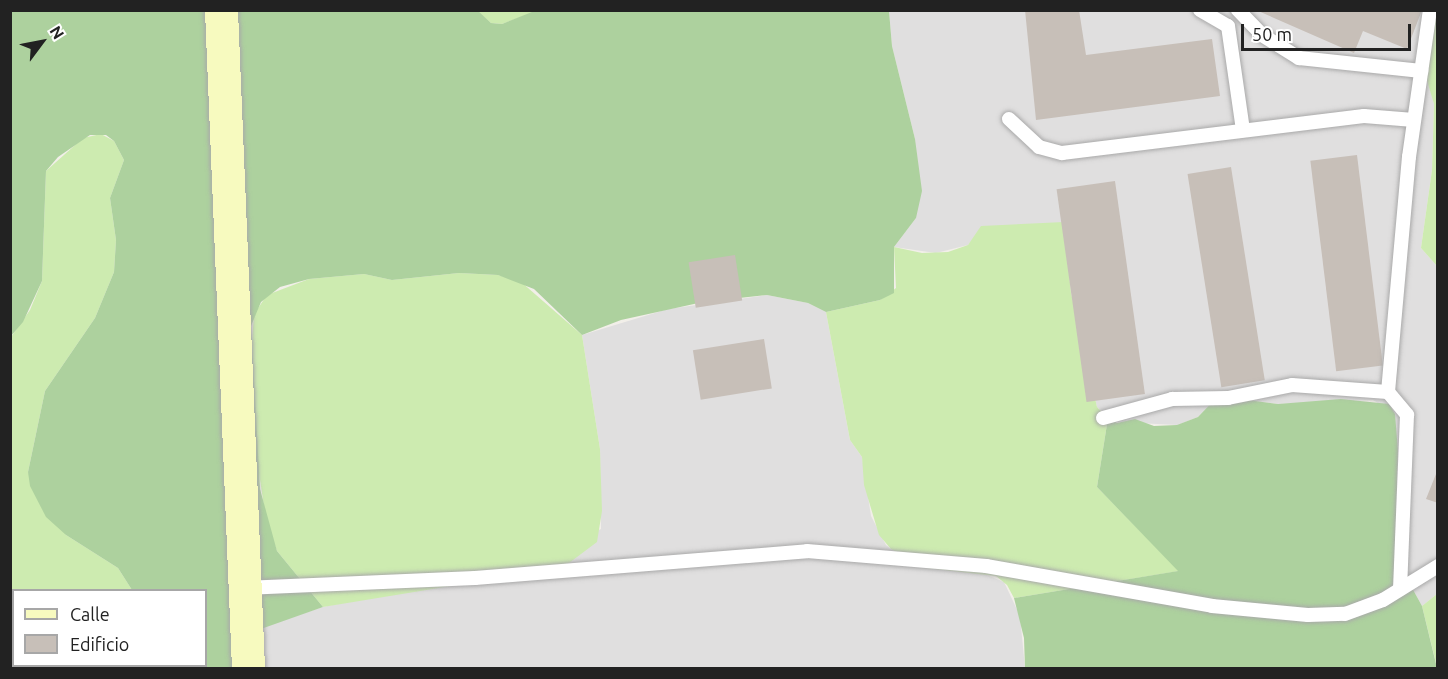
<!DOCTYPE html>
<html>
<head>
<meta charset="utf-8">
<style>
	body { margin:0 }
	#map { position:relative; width:1448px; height:679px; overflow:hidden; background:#f2efe9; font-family:Ubuntu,sans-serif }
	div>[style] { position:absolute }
	.residential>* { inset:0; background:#e0dfdf }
	.grass>* { inset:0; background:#cdebb0 }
	.forest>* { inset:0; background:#add19e }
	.building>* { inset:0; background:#c7bfb8; transform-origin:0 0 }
	.roads { filter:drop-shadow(0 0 2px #a9a9a9) drop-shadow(0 0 2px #a9a9a9) }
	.lane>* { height:14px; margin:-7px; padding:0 7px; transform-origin:7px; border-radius:7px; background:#fff }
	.secondary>* { height:33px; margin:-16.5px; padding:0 16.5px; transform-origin:16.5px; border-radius:16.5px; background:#f7fabf }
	span { translate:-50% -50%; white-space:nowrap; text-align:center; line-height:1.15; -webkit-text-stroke:4.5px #fff; paint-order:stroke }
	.frame { position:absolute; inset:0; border:12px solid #222; pointer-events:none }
	.legend { position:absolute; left:12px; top:589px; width:195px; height:78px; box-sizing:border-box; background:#fff; border:2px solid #a7a7a7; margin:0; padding:8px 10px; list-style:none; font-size:18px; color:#222 }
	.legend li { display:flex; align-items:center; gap:12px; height:30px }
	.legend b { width:30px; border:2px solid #a7a7a7 }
	.north { position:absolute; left:12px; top:12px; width:60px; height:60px; -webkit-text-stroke:4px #fff; paint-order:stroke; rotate:58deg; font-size:16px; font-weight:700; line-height:24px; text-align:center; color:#222 }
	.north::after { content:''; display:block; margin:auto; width:21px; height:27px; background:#222; clip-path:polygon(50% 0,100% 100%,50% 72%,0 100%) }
	.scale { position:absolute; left:1241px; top:24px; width:170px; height:27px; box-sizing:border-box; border:3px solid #222; border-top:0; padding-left:8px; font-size:18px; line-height:21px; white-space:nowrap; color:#222; -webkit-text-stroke:4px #fff; paint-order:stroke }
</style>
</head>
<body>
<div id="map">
	<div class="residential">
		<i style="clip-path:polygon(889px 11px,1431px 11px,1426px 65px,1434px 104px,1432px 170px,1421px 248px,1437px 266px,1437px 594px,1422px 606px,1395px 557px,1395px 414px,1373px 400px,1278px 404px,1218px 396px,1198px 417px,1178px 425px,1116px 422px,1097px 407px,1071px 293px,1064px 234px,979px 232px,968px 245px,936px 253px,894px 247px,916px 218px,915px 139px,892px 46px)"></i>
		<i style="clip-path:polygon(767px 295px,808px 303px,826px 312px,850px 440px,862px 457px,871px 516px,886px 545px,906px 560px,926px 568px,982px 573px,1004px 582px,1020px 616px,1025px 668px,256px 668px,258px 630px,265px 626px,323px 607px,380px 595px,481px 582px,601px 529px,600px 449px,582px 335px,668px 309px)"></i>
	</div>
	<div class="grass">
		<i style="clip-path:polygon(477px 11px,537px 11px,502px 24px,491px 23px)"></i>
		<i style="clip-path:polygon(1431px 11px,1437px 11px,1437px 266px,1421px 248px,1432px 170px,1434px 104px,1419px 54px)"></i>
		<i style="clip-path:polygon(101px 134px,114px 141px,124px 160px,110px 198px,116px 240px,114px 272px,95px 318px,45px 391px,28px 472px,66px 535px,118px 568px,132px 590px,14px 590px,14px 666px,114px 666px,11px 668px,11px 337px,30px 310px,42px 281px,46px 171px,83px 138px)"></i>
		<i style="clip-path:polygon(1064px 222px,1071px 293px,1097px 407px,1108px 418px,1097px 487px,1179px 571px,1014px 598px,1007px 585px,996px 576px,926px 568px,891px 549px,879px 535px,864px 485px,862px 457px,850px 440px,826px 312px,880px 300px,896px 288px,894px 247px,922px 253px,948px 252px,968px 245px,981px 226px)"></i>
		<i style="clip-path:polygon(459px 273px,498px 275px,520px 281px,582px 335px,600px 449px,602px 511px,597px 542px,569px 563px,536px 572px,323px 607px,277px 551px,266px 520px,256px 453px,251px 357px,254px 314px,267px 295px,309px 279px,364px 274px,392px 280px)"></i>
		<i style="clip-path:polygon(1437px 594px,1437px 667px,1422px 606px)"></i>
	</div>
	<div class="forest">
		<i style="clip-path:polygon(477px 10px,491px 23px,502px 24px,537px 10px,889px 11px,892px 46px,915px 139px,922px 191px,916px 218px,894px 247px,894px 293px,880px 300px,826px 312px,808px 303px,767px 295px,703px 302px,621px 320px,582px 335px,534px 289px,498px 275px,459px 273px,392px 280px,364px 274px,309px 279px,280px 287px,261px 302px,251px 326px,260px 489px,277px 551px,323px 607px,258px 630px,256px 668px,112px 668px,206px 666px,206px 590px,132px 590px,118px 568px,66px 535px,46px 517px,30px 486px,28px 472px,45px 391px,95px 318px,114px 272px,116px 240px,110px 198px,124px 160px,114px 141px,106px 135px,90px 135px,58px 157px,46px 171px,42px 281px,23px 322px,11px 336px,11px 11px)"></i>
		<i style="clip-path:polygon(1218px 396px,1278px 404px,1341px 399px,1389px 404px,1395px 414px,1398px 451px,1395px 557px,1422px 606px,1437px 668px,1025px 668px,1024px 638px,1014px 598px,1178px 571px,1097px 487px,1108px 418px,1117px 423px,1135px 419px,1154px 426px,1177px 425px,1198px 417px)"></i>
	</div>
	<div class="building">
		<i style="clip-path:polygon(1025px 10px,1079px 10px,1086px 55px,1212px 39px,1220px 96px,1036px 120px)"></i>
		<i style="clip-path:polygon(1256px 10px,1422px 10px,1407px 49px,1363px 31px,1354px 53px)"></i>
		<i style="left:1357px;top:155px;width:212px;height:47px;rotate:83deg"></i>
		<i style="left:1231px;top:167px;width:216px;height:44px;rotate:81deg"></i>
		<i style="left:1115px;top:181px;width:215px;height:59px;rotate:82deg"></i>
		<i style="left:735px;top:255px;width:46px;height:47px;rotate:81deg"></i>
		<i style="left:764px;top:339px;width:50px;height:72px;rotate:81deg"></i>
		<i style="clip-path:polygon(1438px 469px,1438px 503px,1426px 499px)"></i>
	</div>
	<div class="roads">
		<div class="lane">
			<i style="left:1200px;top:10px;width:32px;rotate:30deg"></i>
			<i style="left:1228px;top:26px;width:105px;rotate:81.8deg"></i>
			<i style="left:1238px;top:10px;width:35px;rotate:46deg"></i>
			<i style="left:1262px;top:35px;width:44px;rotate:31.9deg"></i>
			<i style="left:1299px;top:58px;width:123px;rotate:6.1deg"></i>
			<i style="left:1009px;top:119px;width:41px;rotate:43deg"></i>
			<i style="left:1039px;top:147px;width:24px;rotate:15deg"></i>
			<i style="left:1062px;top:153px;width:304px;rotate:-7deg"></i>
			<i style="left:1364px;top:116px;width:50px;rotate:4.6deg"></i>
			<i style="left:1388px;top:392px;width:236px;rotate:-84.9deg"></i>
			<i style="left:1409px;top:157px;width:148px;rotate:-81.9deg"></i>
			<i style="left:1103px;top:418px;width:72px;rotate:-15.4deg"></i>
			<i style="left:1172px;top:399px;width:56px;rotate:-1deg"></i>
			<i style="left:1228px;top:398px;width:65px;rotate:-11.5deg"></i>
			<i style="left:1292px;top:385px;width:96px;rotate:4.2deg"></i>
			<i style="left:1388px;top:392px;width:30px;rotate:50deg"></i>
			<i style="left:1407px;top:415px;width:174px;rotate:92.3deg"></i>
			<i style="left:244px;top:588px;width:231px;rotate:-2.5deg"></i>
			<i style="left:475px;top:578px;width:333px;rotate:-4.6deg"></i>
			<i style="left:807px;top:551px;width:180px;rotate:4.8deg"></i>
			<i style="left:986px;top:566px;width:230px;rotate:10deg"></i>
			<i style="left:1212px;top:606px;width:96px;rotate:5.4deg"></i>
			<i style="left:1308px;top:615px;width:37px;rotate:-2deg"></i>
			<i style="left:1345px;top:614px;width:40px;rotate:-20.2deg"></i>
			<i style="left:1383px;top:600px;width:65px;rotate:-31.7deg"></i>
		</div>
		<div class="secondary">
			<i style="left:221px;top:10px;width:659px;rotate:87.65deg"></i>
		</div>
	</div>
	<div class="frame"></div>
	<ul class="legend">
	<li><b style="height:8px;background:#f7fabf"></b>Calle</li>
	<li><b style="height:16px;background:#c7bfb8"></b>Edificio</li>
	</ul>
	<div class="north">N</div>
	<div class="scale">50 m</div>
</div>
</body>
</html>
